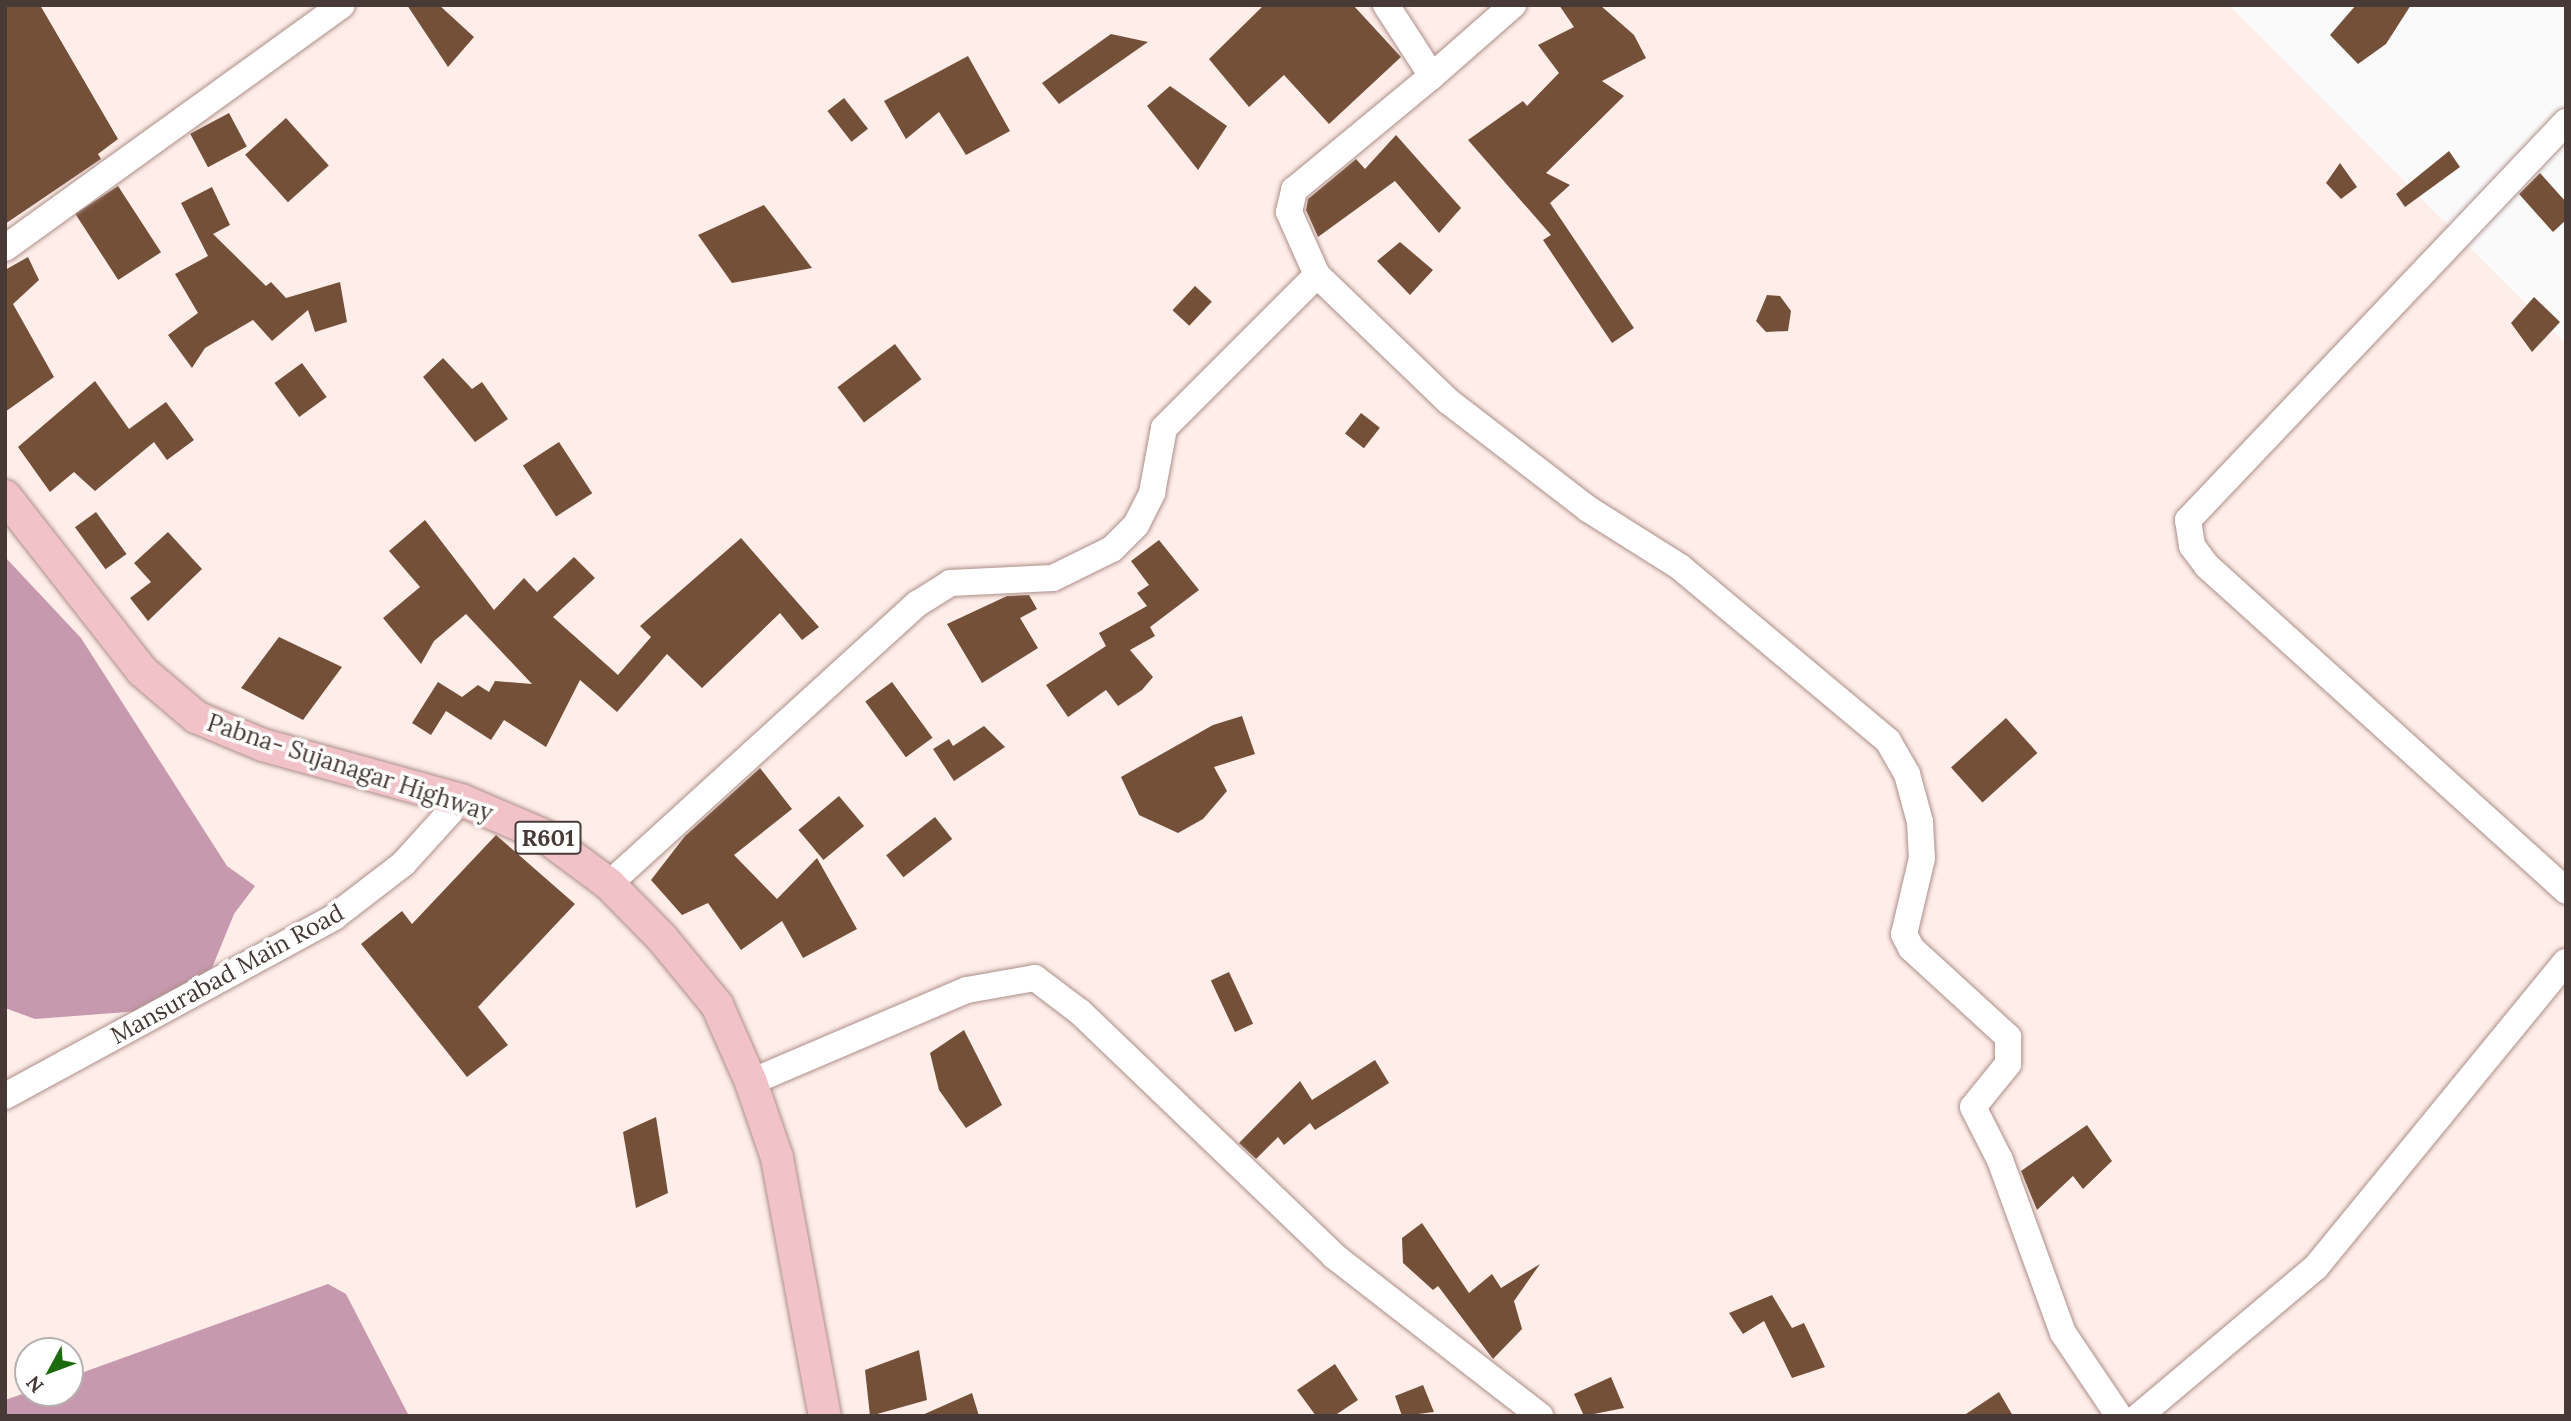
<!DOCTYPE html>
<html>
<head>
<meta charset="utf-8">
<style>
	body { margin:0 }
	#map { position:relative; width:2571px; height:1421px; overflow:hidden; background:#fafafa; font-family:Lora,serif }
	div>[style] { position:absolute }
	.built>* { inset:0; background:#feede9 }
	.water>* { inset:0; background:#c699ae }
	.building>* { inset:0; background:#745039; transform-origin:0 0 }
	.roads { filter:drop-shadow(0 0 2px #ac8e88) drop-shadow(0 0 2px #ac8e88) }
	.minor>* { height:26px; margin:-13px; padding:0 13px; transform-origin:13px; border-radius:13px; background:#fff }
	.major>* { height:32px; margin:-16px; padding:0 16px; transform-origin:16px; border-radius:16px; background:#f1c3c9 }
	span { translate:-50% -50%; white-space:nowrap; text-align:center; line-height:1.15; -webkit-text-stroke:7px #fff; paint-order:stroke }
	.shield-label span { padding:2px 5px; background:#fff; border:2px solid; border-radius:5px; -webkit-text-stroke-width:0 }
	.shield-label { font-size:23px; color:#463936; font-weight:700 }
	.street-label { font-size:24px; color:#463936 }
	.frame { position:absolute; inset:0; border:7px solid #463936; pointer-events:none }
	.north { position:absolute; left:14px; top:1337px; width:70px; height:70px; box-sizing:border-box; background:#fff; border:2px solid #b5b0af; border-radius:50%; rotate:229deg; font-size:19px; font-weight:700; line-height:28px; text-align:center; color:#463936 }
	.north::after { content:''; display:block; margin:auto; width:24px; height:32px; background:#1c6b0e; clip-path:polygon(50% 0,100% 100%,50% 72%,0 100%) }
</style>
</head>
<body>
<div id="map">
	<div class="built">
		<i style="clip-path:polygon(evenodd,5px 5px,2229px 5px,2566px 344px,2566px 1416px,5px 1416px,5px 5px,28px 1351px,70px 1351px,70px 1393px,28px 1393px,28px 1351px)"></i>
	</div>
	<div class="water">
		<i style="clip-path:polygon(5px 557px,81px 638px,227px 866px,255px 886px,234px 914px,212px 968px,140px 1011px,35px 1019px,5px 1008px)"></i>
		<i style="clip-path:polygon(328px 1284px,346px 1294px,409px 1416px,5px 1416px,5px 1400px,28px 1392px,70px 1393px,70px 1377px)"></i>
	</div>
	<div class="building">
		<i style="clip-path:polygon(5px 5px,40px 5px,118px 139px,98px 154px,101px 159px,5px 224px)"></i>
		<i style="clip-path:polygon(407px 5px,439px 5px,474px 37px,448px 67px)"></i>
		<i style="clip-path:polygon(1264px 5px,1353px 5px,1401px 57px,1329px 124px,1284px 75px,1249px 107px,1209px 59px)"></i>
		<i style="clip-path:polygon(1559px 5px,1600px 5px,1634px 35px,1646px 58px,1602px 81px,1624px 96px,1546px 173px,1570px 185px,1550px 203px,1634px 328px,1612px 343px,1543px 240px,1551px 235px,1468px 140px,1523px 101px,1527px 106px,1559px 73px,1538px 45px,1574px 27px)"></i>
		<i style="clip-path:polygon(2356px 5px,2411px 5px,2386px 44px,2358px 64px,2330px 35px)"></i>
		<i style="clip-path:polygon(1111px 34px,1148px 42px,1059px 104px,1042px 83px)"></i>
		<i style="clip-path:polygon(968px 56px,1010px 131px,966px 155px,939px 112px,906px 139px,884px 101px)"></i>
		<i style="clip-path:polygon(1170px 86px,1227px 126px,1198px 170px,1147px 106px)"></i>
		<i style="left:844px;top:98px;width:39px;height:21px;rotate:52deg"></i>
		<i style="left:229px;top:113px;width:38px;height:44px;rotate:62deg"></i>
		<i style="left:286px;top:118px;width:64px;height:55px;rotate:48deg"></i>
		<i style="clip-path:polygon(1396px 135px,1461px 208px,1439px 233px,1395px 181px,1318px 237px,1306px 210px,1308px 199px,1356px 159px,1365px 169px)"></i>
		<i style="clip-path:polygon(2449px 151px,2460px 167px,2405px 207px,2396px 194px)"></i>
		<i style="clip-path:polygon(2340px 163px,2357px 187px,2341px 199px,2326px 183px)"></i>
		<i style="clip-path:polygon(2540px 173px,2566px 202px,2566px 220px,2553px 232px,2519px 194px)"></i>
		<i style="left:118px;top:186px;width:79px;height:51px;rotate:57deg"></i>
		<i style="clip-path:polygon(212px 187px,230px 225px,213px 234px,266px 286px,271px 282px,286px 298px,340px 282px,347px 322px,315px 332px,308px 310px,272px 341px,253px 320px,205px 348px,192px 368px,168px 335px,198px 313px,175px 274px,208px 256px,181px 203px)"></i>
		<i style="clip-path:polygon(764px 205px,812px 268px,732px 283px,698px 235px)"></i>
		<i style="clip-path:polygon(1400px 242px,1433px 270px,1410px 295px,1377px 261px)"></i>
		<i style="clip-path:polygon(28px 257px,39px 280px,13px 304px,54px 377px,5px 412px,5px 270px)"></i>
		<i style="left:1195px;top:286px;width:23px;height:33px;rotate:43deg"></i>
		<i style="clip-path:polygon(1767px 295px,1780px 296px,1791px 311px,1788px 331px,1766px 332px,1756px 321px)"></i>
		<i style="clip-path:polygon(2534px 297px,2560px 322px,2532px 352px,2511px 323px)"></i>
		<i style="left:895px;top:344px;width:44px;height:72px;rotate:53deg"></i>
		<i style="clip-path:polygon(443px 358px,472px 389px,482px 382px,508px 419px,475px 442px,423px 377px)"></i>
		<i style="left:302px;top:363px;width:42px;height:34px;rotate:54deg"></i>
		<i style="clip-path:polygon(95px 381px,129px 429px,166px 402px,194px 440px,167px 460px,154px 442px,95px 491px,74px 472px,50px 492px,18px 447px)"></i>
		<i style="left:1361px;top:413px;width:24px;height:26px;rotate:38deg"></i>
		<i style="left:559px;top:442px;width:61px;height:43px;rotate:57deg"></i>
		<i style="left:96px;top:512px;width:52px;height:26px;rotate:54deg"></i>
		<i style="clip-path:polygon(425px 520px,494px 610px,524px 578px,537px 592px,574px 557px,595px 578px,553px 617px,618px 675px,651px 637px,640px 626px,741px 538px,819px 627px,802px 640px,780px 613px,702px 688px,667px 654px,617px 712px,580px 680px,546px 747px,504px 720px,491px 740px,446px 711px,431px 735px,412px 723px,438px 682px,462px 697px,478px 685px,489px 692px,495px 681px,532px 684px,466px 614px,434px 641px,421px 664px,383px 618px,420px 587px,389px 551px)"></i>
		<i style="clip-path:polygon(168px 532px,202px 569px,148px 621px,130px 598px,151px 582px,134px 563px)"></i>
		<i style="clip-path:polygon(1159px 540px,1199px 590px,1150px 627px,1155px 636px,1130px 650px,1153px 677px,1142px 690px,1118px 706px,1106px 690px,1068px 717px,1046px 685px,1106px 646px,1099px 633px,1147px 606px,1137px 593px,1149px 585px,1131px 561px)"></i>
		<i style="clip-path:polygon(1029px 595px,1037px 609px,1020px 618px,1038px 648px,982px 683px,947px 624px,1007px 596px)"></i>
		<i style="clip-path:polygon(279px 637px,342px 667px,303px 720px,241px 688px)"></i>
		<i style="left:892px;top:682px;width:69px;height:33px;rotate:54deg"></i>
		<i style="clip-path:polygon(1242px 716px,1255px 754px,1214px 767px,1227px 791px,1203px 819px,1178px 833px,1139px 815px,1121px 777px,1213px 725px)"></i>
		<i style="left:2006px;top:718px;width:47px;height:74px;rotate:48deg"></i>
		<i style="clip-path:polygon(984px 726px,1005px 747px,954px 781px,933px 749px,949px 739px,953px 746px)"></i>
		<i style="clip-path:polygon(760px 768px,792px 809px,734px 855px,777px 899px,817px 858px,857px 929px,803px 958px,782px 921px,741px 950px,708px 903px,682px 915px,651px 880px,685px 836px)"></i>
		<i style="left:839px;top:796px;width:39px;height:53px;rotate:50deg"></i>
		<i style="left:935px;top:817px;width:28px;height:62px;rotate:52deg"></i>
		<i style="clip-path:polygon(496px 835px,575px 904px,478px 1007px,508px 1045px,467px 1077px,361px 944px,402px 911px,412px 924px)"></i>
		<i style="left:1229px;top:972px;width:57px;height:20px;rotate:65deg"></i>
		<i style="clip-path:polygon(964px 1030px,1002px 1105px,966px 1128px,939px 1090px,930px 1053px)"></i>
		<i style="clip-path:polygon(1375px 1060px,1389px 1083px,1315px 1130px,1310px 1123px,1284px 1145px,1278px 1137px,1256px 1159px,1239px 1143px,1300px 1081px,1312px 1100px)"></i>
		<i style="clip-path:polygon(656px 1117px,668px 1193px,636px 1208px,623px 1132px)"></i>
		<i style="clip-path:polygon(2087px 1125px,2112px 1161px,2083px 1189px,2073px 1176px,2037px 1210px,2021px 1171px)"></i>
		<i style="clip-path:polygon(1422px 1223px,1469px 1293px,1492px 1274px,1501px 1288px,1540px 1264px,1514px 1301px,1522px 1329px,1493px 1359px,1438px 1286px,1433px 1290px,1403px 1263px,1402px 1238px)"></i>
		<i style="clip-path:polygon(1772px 1295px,1792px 1328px,1804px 1323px,1825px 1367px,1792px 1378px,1764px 1321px,1743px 1334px,1729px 1313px)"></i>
		<i style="clip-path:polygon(919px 1350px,927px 1400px,870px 1416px,865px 1370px)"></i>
		<i style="clip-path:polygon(1335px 1364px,1358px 1400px,1334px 1416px,1316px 1416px,1297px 1390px)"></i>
		<i style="clip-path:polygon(1611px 1377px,1624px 1408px,1584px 1416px,1574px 1394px)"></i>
		<i style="clip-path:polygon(1423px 1385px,1434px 1412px,1402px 1416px,1395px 1396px)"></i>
		<i style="clip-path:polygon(1999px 1392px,2013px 1416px,1963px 1416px)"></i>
		<i style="clip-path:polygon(972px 1393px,979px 1416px,920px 1416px)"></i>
	</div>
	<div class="roads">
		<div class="minor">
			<i style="left:1432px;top:76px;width:108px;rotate:-41.2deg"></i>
			<i style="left:2566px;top:122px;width:549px;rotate:133.52deg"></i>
			<i style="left:2188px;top:520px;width:26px;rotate:81deg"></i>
			<i style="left:2192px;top:546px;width:25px;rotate:53deg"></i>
			<i style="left:2207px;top:566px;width:484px;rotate:42.1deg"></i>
			<i style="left:5px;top:248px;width:415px;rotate:-35.8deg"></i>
			<i style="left:1317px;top:275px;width:182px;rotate:43.9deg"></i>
			<i style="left:1448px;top:401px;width:177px;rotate:37.6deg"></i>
			<i style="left:1588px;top:509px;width:109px;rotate:32.2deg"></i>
			<i style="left:1680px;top:567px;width:271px;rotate:39.9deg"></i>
			<i style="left:1888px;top:741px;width:38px;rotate:60deg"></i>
			<i style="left:1907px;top:774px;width:50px;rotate:74.8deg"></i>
			<i style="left:1920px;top:822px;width:36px;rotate:87deg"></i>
			<i style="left:1922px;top:858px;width:78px;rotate:103.3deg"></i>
			<i style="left:1904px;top:934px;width:16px;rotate:63deg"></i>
			<i style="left:1911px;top:948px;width:132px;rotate:42.5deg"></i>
			<i style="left:2008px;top:1037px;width:27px;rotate:90deg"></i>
			<i style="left:2008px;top:1064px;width:55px;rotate:129.1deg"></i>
			<i style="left:1973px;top:1107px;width:59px;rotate:63deg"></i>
			<i style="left:2000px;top:1160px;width:184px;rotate:70deg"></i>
			<i style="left:2063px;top:1333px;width:100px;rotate:56deg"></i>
			<i style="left:609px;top:884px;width:416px;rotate:-42.3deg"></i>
			<i style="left:917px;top:604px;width:39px;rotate:-32deg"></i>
			<i style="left:950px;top:583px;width:103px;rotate:-2.8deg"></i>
			<i style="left:1053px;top:578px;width:66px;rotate:-26.2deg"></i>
			<i style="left:1112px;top:549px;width:34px;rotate:-45deg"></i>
			<i style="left:1136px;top:525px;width:36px;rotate:-63deg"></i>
			<i style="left:1152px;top:493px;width:66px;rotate:-79.5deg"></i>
			<i style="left:1164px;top:428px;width:216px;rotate:-45deg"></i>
			<i style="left:1317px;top:275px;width:69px;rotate:-114deg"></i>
			<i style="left:1289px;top:212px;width:23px;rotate:-77deg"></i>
			<i style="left:1294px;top:190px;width:179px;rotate:-39.6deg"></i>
			<i style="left:1432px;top:76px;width:85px;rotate:-122.9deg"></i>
			<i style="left:751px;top:1082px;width:235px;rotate:-23.1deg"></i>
			<i style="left:967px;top:990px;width:69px;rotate:-10deg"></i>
			<i style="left:1035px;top:978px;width:56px;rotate:37.1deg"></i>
			<i style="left:1080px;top:1012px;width:352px;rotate:43.8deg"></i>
			<i style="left:1334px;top:1256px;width:261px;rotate:37.8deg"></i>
			<i style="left:5px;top:1096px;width:375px;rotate:-28.5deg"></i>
			<i style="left:334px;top:917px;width:87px;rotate:-37.5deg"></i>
			<i style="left:403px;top:864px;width:86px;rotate:-47.8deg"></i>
			<i style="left:2139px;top:1416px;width:231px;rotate:-40.1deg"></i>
			<i style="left:2316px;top:1267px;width:394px;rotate:-50.7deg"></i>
		</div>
		<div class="major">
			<i style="left:5px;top:496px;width:222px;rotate:51.9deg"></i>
			<i style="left:142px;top:671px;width:71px;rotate:40.4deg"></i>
			<i style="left:196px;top:717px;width:73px;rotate:22.7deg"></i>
			<i style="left:263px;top:745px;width:205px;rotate:15.5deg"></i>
			<i style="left:461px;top:800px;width:89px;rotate:23.1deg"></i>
			<i style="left:543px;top:835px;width:82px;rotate:36.6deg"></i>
			<i style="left:609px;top:884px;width:76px;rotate:45.5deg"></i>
			<i style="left:662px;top:938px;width:87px;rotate:50.6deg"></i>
			<i style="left:717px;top:1005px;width:84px;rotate:66.2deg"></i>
			<i style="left:751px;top:1082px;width:80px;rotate:71.1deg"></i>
			<i style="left:777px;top:1158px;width:262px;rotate:79.5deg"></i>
		</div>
	</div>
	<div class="shield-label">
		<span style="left:548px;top:838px">R601</span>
	</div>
	<div class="street-label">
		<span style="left:350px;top:768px;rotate:18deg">Pabna- Sujanagar Highway</span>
		<span style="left:227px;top:974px;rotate:-29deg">Mansurabad Main Road</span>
	</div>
	<div class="frame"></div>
	<div class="north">N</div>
</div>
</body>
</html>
